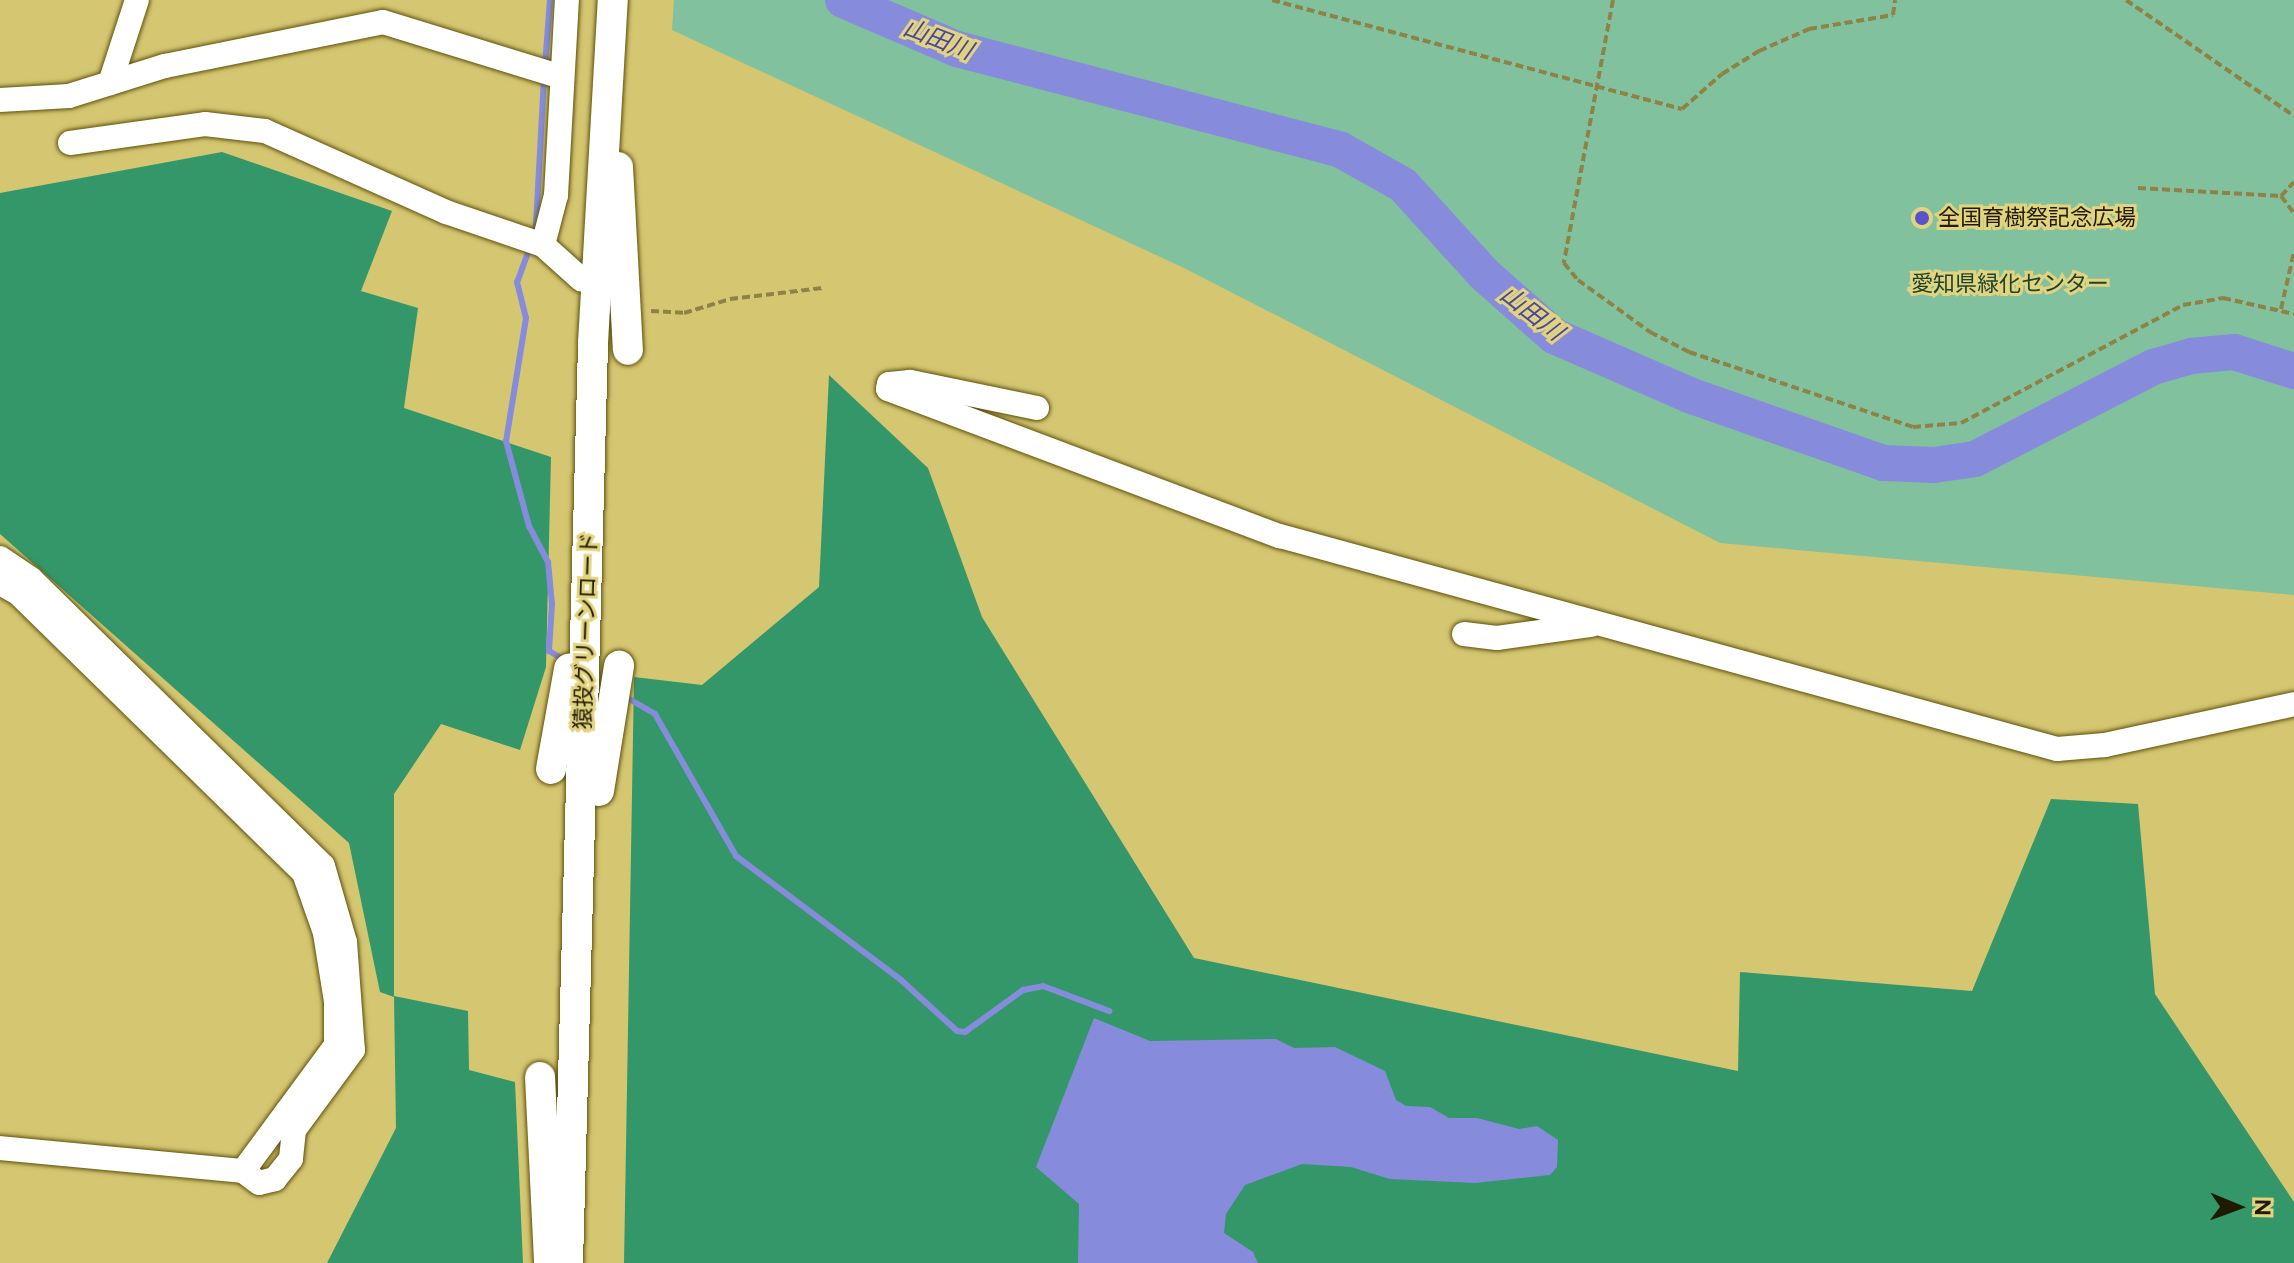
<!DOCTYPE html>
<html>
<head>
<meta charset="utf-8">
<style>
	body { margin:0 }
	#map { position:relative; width:2294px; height:1263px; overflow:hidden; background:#d5c672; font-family:Figtree,"Noto Sans JP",sans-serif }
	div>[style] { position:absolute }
	.green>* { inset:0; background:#82c19e }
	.forest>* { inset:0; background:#349769 }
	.water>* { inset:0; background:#868cdb }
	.stream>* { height:6px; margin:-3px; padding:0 3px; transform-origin:3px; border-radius:3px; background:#868cdb }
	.river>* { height:36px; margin:-18px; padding:0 18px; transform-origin:18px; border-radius:18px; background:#868cdb }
	.path>* { height:4px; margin-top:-2px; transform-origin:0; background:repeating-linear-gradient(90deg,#8e8346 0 8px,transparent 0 12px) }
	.roads { filter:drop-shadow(0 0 2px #5d520a) drop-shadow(0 0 2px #5d520a) }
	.minor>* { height:24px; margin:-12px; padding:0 12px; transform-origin:12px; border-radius:12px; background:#fff }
	.major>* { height:30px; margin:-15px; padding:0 15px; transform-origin:15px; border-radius:15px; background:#fff }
	.dots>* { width:22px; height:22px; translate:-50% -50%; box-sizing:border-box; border:4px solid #e2d37f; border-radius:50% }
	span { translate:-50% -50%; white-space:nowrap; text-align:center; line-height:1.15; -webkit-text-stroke:6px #e2d37f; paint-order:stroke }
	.poi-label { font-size:22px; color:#1f1a01 }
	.left { translate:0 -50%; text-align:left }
	.park-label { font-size:22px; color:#1b4430 }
	.street-label { font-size:22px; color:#1f1a01 }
	.water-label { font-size:24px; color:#4746a3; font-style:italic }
	.north { position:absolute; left:2198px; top:1167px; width:80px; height:80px; -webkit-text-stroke:6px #e2d37f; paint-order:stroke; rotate:91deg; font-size:22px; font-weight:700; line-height:32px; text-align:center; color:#1f1a01 }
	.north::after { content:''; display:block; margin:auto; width:28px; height:36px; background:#1f1a01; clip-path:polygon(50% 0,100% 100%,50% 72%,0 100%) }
</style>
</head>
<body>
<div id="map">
	<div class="green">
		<i style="clip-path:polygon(674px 0,2294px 0,2294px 595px,1720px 543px,1184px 268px,672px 30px)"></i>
	</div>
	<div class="forest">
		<i style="clip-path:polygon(222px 152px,392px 211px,361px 291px,418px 308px,404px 408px,551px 457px,546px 667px,520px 750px,441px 724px,394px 794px,394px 996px,468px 1011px,469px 1070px,515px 1082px,523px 1263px,327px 1263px,396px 1128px,394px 997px,380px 992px,349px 843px,0 534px,0 193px)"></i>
		<i style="clip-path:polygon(829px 375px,928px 468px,982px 617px,1194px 958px,1738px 1071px,1740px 972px,1972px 991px,2051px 799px,2138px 804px,2155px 994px,2294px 1202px,2294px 1263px,624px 1263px,634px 677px,702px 685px,819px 587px)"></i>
	</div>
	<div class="water">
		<i style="clip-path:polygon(1094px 1018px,1150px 1041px,1276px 1039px,1294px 1048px,1335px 1047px,1385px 1071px,1396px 1100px,1406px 1106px,1430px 1107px,1449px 1118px,1477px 1118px,1519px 1129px,1537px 1126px,1558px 1140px,1557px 1167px,1550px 1175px,1475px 1183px,1390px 1179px,1351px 1167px,1302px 1164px,1245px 1185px,1226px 1214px,1224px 1233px,1253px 1252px,1258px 1263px,1078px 1263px,1079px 1204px,1036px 1167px)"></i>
	</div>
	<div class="stream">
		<i style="left:545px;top:66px;width:66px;rotate:-85.7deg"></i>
		<i style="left:536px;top:225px;width:148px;rotate:-86.9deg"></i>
		<i style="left:530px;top:247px;width:37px;rotate:110deg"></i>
		<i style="left:517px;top:282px;width:37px;rotate:76deg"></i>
		<i style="left:526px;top:318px;width:125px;rotate:99.2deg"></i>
		<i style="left:506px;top:441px;width:88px;rotate:74.9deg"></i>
		<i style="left:529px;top:526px;width:41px;rotate:62.2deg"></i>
		<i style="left:548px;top:562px;width:42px;rotate:84.6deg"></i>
		<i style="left:552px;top:604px;width:47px;rotate:93.7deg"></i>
		<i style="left:549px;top:651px;width:20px;rotate:30deg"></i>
		<i style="left:624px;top:696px;width:36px;rotate:30deg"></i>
		<i style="left:655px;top:714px;width:163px;rotate:60.3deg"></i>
		<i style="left:736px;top:856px;width:206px;rotate:36.9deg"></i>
		<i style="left:901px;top:980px;width:76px;rotate:42.3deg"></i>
		<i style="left:957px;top:1031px;width:8px;rotate:7deg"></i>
		<i style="left:965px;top:1032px;width:72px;rotate:-35.9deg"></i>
		<i style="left:1023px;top:990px;width:20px;rotate:-11deg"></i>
		<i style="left:1043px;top:986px;width:71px;rotate:20.7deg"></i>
	</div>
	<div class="river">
		<i style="left:843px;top:0;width:124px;rotate:23.3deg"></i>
		<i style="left:957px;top:49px;width:397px;rotate:14.7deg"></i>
		<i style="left:1341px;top:150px;width:71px;rotate:29.4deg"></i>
		<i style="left:1403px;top:185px;width:120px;rotate:47.7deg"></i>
		<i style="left:1484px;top:274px;width:94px;rotate:41.5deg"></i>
		<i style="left:1554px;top:336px;width:147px;rotate:23.6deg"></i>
		<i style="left:1689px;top:395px;width:206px;rotate:19.3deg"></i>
		<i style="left:1883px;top:463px;width:51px;rotate:2.2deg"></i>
		<i style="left:1934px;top:465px;width:41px;rotate:-8.3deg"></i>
		<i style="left:1975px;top:459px;width:200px;rotate:-27.3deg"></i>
		<i style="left:2153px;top:367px;width:40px;rotate:-16deg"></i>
		<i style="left:2191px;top:356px;width:43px;rotate:-5.3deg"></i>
		<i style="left:2234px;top:352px;width:63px;rotate:17.6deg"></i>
	</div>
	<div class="path">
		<i style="left:1272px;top:0;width:424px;rotate:14.9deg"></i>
		<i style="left:1682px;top:109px;width:53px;rotate:-41.2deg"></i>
		<i style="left:1722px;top:74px;width:44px;rotate:-31.9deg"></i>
		<i style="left:1759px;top:51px;width:55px;rotate:-23.7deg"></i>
		<i style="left:1809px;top:29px;width:85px;rotate:-9.5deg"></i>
		<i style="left:1893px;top:15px;width:15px;rotate:-82deg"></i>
		<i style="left:1613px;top:0;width:268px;rotate:100.6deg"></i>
		<i style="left:1564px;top:263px;width:22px;rotate:51deg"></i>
		<i style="left:1578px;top:280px;width:89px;rotate:35.8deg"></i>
		<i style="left:1650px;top:332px;width:44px;rotate:27.1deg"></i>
		<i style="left:1689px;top:352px;width:236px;rotate:18.5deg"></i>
		<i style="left:1913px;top:427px;width:48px;rotate:-4.8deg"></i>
		<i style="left:1961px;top:423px;width:251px;rotate:-28deg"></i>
		<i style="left:2183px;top:305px;width:41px;rotate:-9.9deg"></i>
		<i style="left:2223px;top:298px;width:73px;rotate:12.7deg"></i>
		<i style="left:2126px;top:0;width:204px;rotate:34.6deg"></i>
		<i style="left:2138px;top:188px;width:143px;rotate:3.2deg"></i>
		<i style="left:2281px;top:196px;width:19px;rotate:-47deg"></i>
		<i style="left:2281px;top:196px;width:21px;rotate:53deg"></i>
		<i style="left:2281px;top:309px;width:58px;rotate:-77.2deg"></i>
		<i style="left:651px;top:311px;width:33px;rotate:3deg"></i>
		<i style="left:684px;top:313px;width:48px;rotate:-16.9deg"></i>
		<i style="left:730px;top:299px;width:93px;rotate:-6.8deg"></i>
	</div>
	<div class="roads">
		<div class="minor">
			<i style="left:110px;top:83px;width:87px;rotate:-72deg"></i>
			<i style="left:0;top:100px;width:69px;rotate:-3.3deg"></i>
			<i style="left:69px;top:96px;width:101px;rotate:-17.4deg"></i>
			<i style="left:165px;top:66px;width:222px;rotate:-11.4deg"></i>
			<i style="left:383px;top:22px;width:187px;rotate:17.1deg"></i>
			<i style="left:70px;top:143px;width:136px;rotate:-8deg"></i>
			<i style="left:205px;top:124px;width:60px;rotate:6.7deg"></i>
			<i style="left:265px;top:131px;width:198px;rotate:24.1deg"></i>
			<i style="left:446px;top:212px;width:102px;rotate:18.8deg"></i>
			<i style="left:543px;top:245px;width:52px;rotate:41.9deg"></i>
			<i style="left:543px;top:245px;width:52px;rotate:-75.4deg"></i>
			<i style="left:556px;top:195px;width:195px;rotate:-86.8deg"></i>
			<i style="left:1037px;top:408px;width:130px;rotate:-168.4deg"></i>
			<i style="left:910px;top:382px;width:21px;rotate:175deg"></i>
			<i style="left:889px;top:384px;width:5px;rotate:101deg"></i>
			<i style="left:888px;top:389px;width:419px;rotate:20.6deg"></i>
			<i style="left:1280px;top:536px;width:806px;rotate:15.33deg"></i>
			<i style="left:2057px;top:749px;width:48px;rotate:-4.8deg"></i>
			<i style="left:2105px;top:745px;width:193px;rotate:-12.2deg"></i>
			<i style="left:0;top:558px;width:37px;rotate:34deg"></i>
			<i style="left:31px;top:579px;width:409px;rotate:44.5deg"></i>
			<i style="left:323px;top:866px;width:79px;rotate:73.9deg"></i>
			<i style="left:345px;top:942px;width:108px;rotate:85.8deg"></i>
			<i style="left:353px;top:1050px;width:99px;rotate:126.4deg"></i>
			<i style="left:294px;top:1130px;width:29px;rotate:96deg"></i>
			<i style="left:291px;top:1159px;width:26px;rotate:129deg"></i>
			<i style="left:275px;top:1179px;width:16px;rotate:166deg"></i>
			<i style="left:259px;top:1183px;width:20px;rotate:-143deg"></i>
			<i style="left:243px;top:1171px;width:244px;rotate:-174.6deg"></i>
			<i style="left:0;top:583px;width:21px;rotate:29deg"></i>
			<i style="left:18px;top:593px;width:400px;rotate:44.4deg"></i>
			<i style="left:304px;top:873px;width:64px;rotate:70.7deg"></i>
			<i style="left:325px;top:933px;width:70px;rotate:80.9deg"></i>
			<i style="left:336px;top:1002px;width:43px;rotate:90deg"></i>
			<i style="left:336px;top:1045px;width:157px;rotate:126.4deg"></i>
			<i style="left:1464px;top:634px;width:33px;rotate:7deg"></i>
			<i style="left:1497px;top:638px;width:95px;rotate:-7.9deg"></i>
		</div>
		<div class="major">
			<i style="left:618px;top:167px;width:183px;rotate:86.9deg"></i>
			<i style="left:551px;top:769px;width:102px;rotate:-79.8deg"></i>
			<i style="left:599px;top:791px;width:127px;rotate:-80.9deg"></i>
			<i style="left:540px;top:1077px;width:186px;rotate:87.2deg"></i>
			<i style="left:568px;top:1263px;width:920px;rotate:-88.44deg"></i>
			<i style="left:593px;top:343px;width:344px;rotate:-86.7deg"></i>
		</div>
	</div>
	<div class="dots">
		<i style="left:1922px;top:218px;background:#5753ca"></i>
	</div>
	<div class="poi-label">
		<span class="left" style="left:1938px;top:218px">全国育樹祭記念広場</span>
	</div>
	<div class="park-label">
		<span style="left:2010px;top:284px">愛知県緑化センター</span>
	</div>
	<div class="street-label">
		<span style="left:586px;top:631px;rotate:-88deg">猿投グリーンロード</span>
	</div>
	<div class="water-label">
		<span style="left:938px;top:39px;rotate:21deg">山田川</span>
		<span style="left:1532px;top:313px;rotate:38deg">山田川</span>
	</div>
	<div class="north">N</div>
</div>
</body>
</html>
